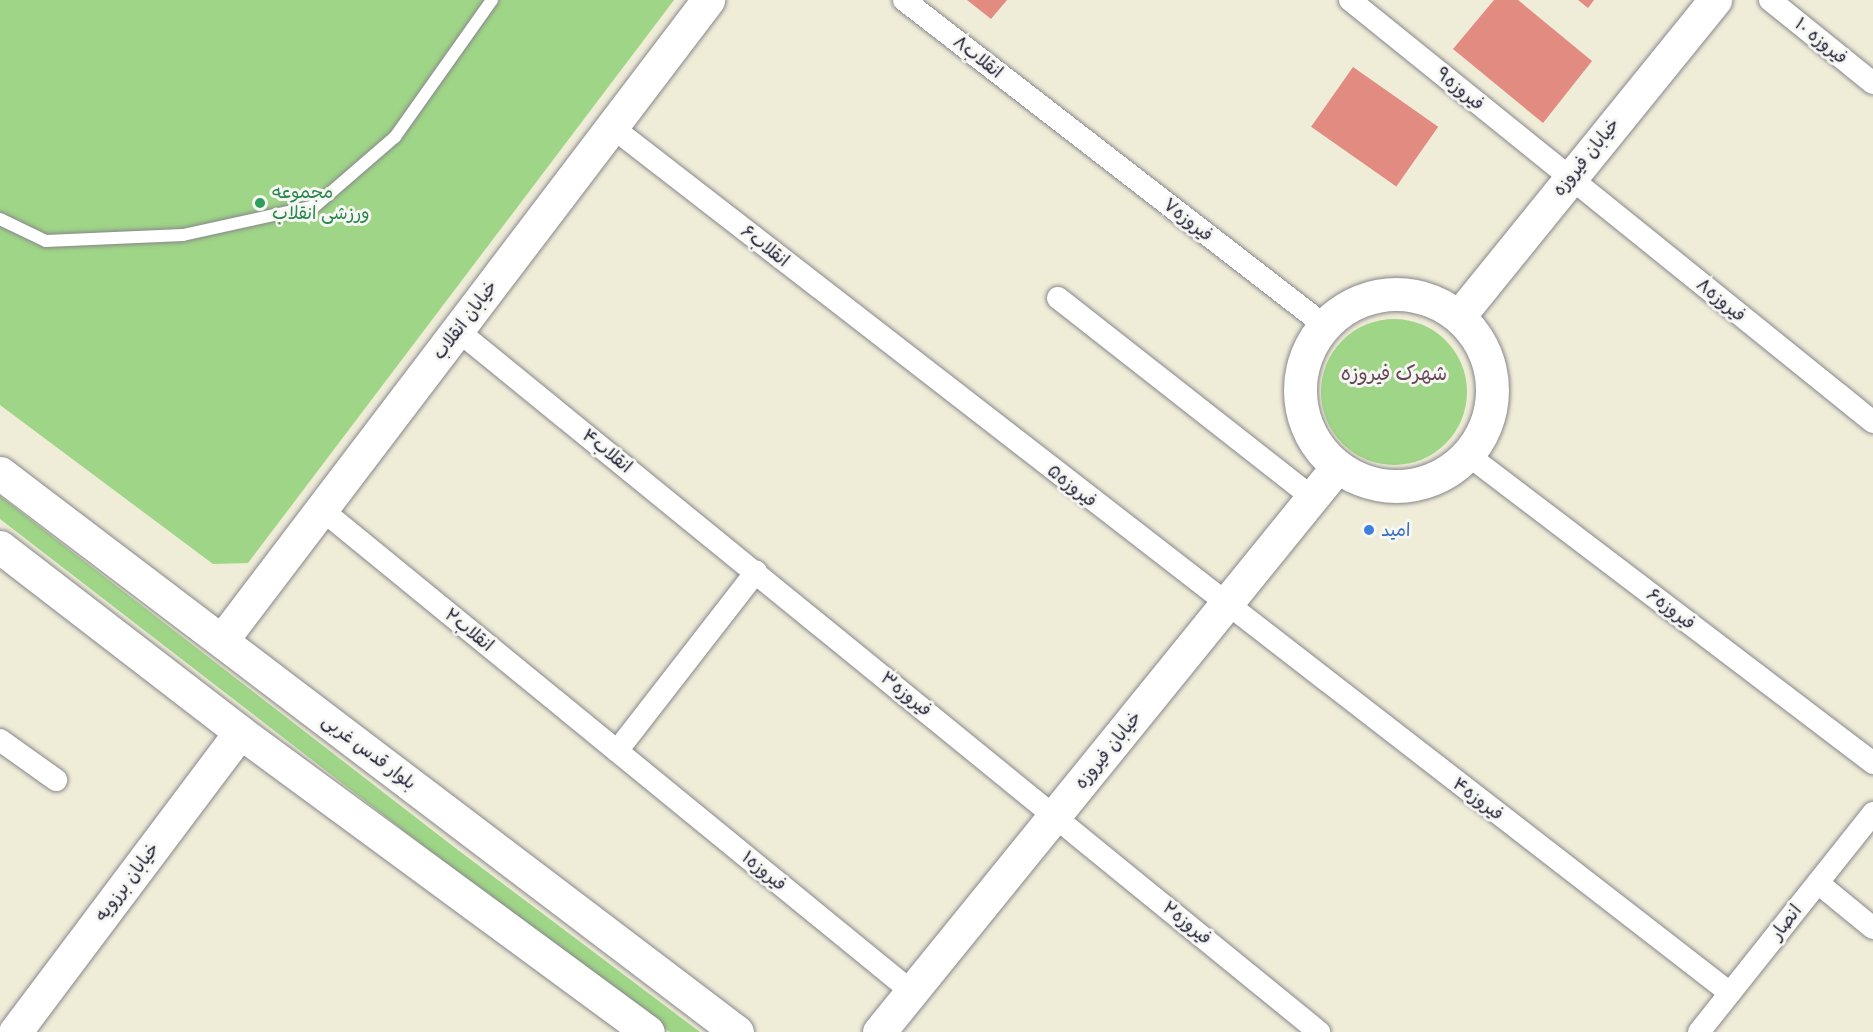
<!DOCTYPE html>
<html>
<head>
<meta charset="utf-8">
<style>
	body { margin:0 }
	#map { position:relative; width:1873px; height:1032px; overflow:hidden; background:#efecd8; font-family:Sriracha,"Playpen Sans Arabic",sans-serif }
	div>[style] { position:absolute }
	.green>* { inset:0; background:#9fd587 }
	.round { border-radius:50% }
	.building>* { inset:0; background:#e28b81; transform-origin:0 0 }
	.roads { filter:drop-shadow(0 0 2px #88878a) drop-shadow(0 0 2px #88878a) }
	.lane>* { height:12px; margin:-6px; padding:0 6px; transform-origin:6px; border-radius:6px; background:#fff }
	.street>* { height:22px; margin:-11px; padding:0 11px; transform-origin:11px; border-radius:11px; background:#fff }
	.secondary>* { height:33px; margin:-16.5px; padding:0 16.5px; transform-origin:16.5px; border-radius:16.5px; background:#fff }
	.secondary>.ring { margin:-16.5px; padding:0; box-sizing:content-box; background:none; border:33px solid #fff; border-radius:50% }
	.dots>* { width:16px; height:16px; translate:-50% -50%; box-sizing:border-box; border:3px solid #f6f6f2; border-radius:50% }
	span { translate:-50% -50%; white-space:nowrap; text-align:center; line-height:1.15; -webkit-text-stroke:6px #f6f6f2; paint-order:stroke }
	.street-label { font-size:18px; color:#22223b }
	.leisure-label { font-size:18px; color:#27864d }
	.left { translate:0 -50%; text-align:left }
	.shop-label { font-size:18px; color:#366cbe }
	.neighbourhood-label { font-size:20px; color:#654754 }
</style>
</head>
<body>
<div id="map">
	<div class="green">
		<i style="clip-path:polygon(0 0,674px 0,248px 563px,213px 564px,0 405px)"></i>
		<i class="round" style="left:1321px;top:319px;width:146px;height:146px"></i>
		<i style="clip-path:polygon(0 496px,458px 850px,700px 1032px,670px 1032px,513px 915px,0 519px)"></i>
	</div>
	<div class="building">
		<i style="clip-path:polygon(967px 0,1007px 0,991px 19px)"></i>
		<i style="clip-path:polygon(1494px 0,1518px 0,1592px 61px,1543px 123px,1453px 49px)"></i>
		<i style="clip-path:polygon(1578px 0,1594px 0,1588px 8px)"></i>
		<i style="left:1353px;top:67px;width:104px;height:73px;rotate:35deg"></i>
	</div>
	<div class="roads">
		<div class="lane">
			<i style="left:0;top:219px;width:51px;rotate:25.6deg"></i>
			<i style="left:46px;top:241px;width:137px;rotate:-2.5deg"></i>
			<i style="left:183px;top:235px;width:135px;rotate:-12.4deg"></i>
			<i style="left:315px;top:206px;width:106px;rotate:-40.8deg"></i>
			<i style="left:395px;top:137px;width:168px;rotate:-54.7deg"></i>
		</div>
		<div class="street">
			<i style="left:904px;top:0;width:531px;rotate:37.73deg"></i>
			<i style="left:1350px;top:0;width:672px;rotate:38.9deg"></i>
			<i style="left:1770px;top:0;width:132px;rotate:38.9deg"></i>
			<i style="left:612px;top:127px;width:1414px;rotate:37.76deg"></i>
			<i style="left:1058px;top:298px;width:323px;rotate:38.1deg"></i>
			<i style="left:457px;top:330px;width:1112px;rotate:39.16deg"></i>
			<i style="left:1468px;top:455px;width:509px;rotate:37.25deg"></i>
			<i style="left:321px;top:509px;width:763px;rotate:39.26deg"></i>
			<i style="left:0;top:740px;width:69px;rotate:35.5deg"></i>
			<i style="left:617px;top:751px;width:227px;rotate:-52.2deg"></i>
			<i style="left:1818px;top:883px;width:71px;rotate:39.3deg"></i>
			<i style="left:1699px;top:1032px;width:280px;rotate:-51.5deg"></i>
		</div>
		<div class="secondary">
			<i class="ring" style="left:1300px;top:294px;width:159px;height:159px"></i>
			<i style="left:1459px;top:316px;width:407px;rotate:-51deg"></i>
			<i style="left:0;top:473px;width:925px;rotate:37.18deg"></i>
			<i style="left:0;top:547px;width:303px;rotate:37.6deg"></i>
			<i style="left:240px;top:732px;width:506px;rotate:36.33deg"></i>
			<i style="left:222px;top:640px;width:804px;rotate:-52.79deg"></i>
			<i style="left:15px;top:1032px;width:375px;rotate:-53.1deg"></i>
			<i style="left:879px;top:1032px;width:727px;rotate:-50.97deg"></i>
		</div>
	</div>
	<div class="dots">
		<i style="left:260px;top:203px;background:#2e9e5b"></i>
		<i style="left:1369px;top:530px;background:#3f7fe0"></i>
	</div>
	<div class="street-label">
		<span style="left:1821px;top:41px;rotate:39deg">فیروزه ۱۰</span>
		<span style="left:978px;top:57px;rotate:38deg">انقلاب۸</span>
		<span style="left:1460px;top:89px;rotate:39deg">فیروزه۹</span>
		<span style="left:1586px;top:157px;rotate:-51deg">خیابان فیروزه</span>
		<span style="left:1188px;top:220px;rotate:38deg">فیروزه۷</span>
		<span style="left:765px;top:246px;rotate:38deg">انقلاب۶</span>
		<span style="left:1721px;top:300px;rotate:39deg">فیروزه۸</span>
		<span style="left:465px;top:320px;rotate:-53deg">خیابان انقلاب</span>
		<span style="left:607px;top:451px;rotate:39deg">انقلاب۴</span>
		<span style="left:1072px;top:486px;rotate:38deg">فیروزه۵</span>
		<span style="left:1671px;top:609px;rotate:37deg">فیروزه۶</span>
		<span style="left:469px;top:630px;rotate:39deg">انقلاب۲</span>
		<span style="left:906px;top:694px;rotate:39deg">فیروزه۳</span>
		<span style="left:1108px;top:750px;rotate:-51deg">خیابان فیروزه</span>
		<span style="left:369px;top:752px;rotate:37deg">بلوار قدس غربی</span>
		<span style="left:1478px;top:799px;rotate:37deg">فیروزه۴</span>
		<span style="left:764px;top:871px;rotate:39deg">فیروزه۱</span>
		<span style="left:127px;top:882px;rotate:-53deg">خیابان برزویه</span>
		<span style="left:1786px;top:922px;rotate:-52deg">انصار</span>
		<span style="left:1187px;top:923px;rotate:39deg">فیروزه۲</span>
	</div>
	<div class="leisure-label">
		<span class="left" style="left:272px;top:203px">مجموعه<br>ورزشی انقلاب</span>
	</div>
	<div class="shop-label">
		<span class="left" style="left:1381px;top:530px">امید</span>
	</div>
	<div class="neighbourhood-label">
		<span style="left:1394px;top:373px">شهرک فیروزه</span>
	</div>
</div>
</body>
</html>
